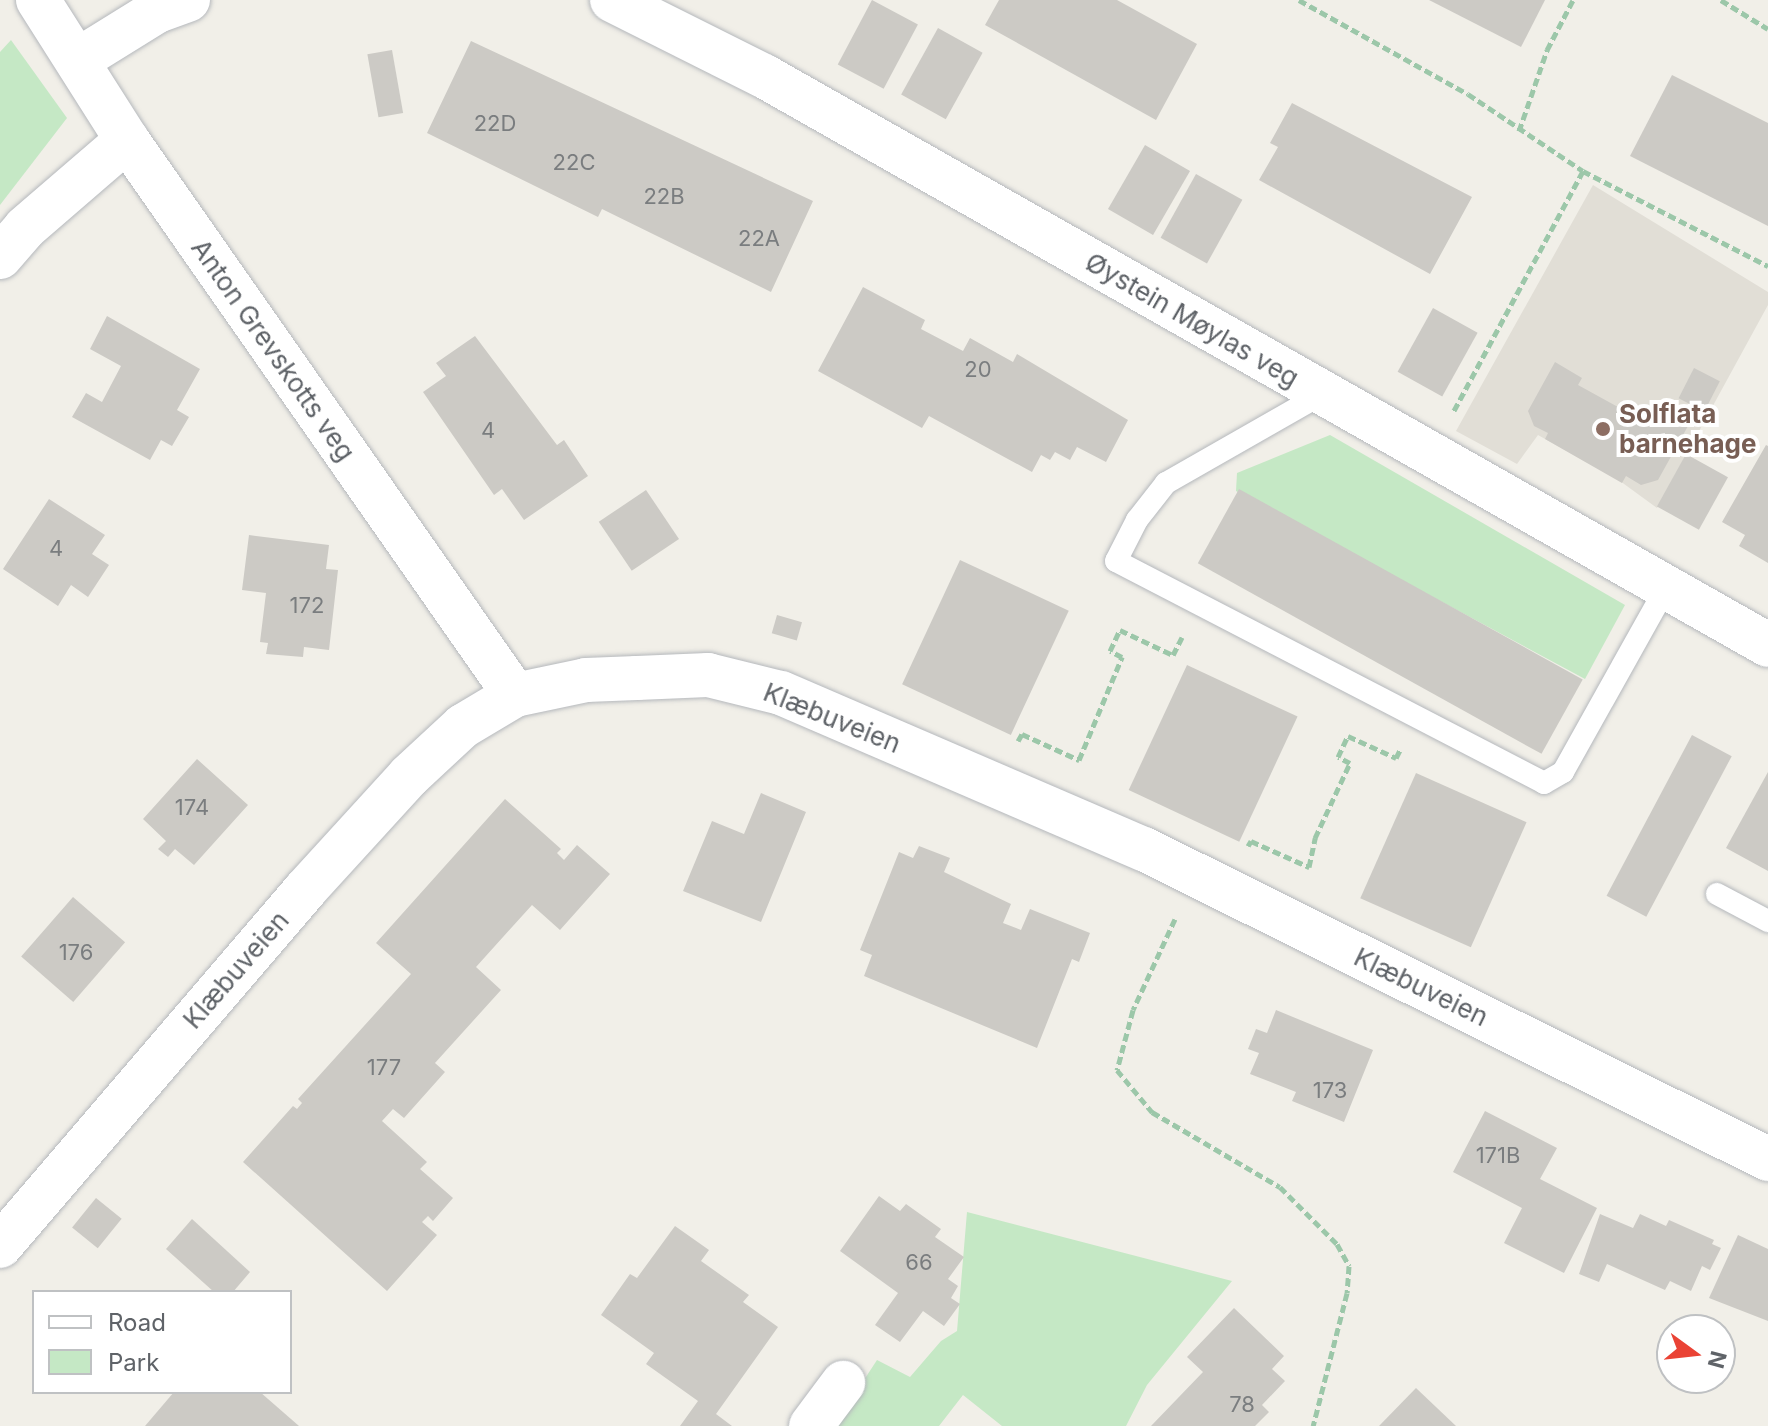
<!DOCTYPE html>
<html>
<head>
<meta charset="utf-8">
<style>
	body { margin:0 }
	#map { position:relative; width:1768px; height:1426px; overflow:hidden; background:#f1efe8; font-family:Inter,sans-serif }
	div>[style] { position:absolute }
	.education>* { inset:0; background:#e1ded6 }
	.green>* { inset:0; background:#c5e8c5 }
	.building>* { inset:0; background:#cccac5; transform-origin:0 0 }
	.path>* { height:5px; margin-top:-2.5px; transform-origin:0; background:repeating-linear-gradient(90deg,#9cc7a9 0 8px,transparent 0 12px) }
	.roads { filter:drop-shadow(0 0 2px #b5b8bc) drop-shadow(0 0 2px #b5b8bc) }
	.lane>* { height:22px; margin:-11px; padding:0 11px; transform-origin:11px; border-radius:11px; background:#fff }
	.street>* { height:44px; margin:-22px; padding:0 22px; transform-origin:22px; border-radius:22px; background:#fff }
	.secondary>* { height:44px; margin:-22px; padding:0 22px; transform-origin:22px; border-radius:22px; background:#fff }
	.dots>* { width:22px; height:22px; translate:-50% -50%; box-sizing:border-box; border:4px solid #fff; border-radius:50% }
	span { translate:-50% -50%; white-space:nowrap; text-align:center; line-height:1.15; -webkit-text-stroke:8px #fff; paint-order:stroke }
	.number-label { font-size:22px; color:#7a7d7f }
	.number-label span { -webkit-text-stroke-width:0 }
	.street-label { font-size:26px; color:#5f6368 }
	.education-label { font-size:26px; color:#785e54; font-weight:700 }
	.left { translate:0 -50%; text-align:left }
	.legend { position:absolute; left:32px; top:1290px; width:260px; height:104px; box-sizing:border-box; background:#fff; border:2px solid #bfc1c3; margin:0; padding:10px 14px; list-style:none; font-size:24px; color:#5f6368 }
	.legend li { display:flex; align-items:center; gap:16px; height:40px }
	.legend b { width:40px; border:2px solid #bfc1c3 }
	.north { position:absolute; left:1656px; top:1314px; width:80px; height:80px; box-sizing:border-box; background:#fff; border:2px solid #bfc1c3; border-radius:50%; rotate:105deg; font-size:22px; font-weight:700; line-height:32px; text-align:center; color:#5f6368 }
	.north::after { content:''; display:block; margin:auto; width:28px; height:36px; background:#ea4335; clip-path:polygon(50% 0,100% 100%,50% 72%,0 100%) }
</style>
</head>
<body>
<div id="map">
	<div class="education">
		<i style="clip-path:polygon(1593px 185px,1768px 292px,1768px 305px,1657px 508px,1620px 481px,1538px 435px,1517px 464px,1456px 431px)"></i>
	</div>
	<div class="green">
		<i style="clip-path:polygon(11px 40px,67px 118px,0 205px,0 52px)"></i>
		<i style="clip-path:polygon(1330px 435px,1625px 605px,1585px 679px,1236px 491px,1237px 473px)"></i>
		<i style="clip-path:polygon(967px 1212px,1232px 1281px,1147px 1385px,1126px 1426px,1002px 1426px,963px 1395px,939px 1426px,834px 1426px,877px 1360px,910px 1377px,941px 1341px,957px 1331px)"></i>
	</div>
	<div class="building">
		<i style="left:872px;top:0;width:52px;height:73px;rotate:28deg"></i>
		<i style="clip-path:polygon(999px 0,1117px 0,1197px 44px,1156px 120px,985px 25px)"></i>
		<i style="clip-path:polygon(1429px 0,1545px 0,1521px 47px)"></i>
		<i style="left:938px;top:28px;width:51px;height:76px;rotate:29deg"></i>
		<i style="clip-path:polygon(471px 41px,813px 201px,771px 292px,602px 209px,598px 217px,427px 133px)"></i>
		<i style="left:392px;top:50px;width:64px;height:25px;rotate:80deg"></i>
		<i style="clip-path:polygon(1672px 75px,1768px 123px,1768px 226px,1630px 156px)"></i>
		<i style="clip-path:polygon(1292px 103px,1472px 197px,1430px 274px,1259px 180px,1278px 147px,1270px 143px)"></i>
		<i style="left:1145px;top:145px;width:52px;height:74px;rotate:30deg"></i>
		<i style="left:1196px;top:174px;width:53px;height:73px;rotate:29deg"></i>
		<i style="clip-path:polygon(863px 287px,925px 320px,921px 329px,963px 351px,970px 338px,1013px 362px,1017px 354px,1128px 420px,1106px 462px,1077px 447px,1070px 460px,1055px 452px,1050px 460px,1041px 455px,1032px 472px,929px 416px,922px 428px,818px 371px)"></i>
		<i style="left:1433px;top:308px;width:51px;height:73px;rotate:29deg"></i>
		<i style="clip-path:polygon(107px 316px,200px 369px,177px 410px,189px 417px,172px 446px,161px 440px,150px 460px,72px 417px,86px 393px,102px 402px,121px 366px,90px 349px)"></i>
		<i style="clip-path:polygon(475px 336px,557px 445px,564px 440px,588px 476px,524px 520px,502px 489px,494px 495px,423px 392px,446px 376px,436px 363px)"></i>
		<i style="clip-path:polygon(1555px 362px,1582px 378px,1578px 385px,1647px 423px,1656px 409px,1688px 426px,1658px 480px,1641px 485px,1626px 476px,1622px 483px,1545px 439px,1548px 433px,1534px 426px,1528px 411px)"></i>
		<i style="left:1694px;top:368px;width:29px;height:34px;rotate:27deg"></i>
		<i style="clip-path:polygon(1766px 445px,1768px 446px,1768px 563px,1739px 546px,1745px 535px,1722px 522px)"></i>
		<i style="left:1686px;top:454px;width:48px;height:60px;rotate:29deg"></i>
		<i style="left:1239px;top:489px;width:393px;height:85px;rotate:29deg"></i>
		<i style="left:646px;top:490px;width:59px;height:57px;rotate:56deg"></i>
		<i style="clip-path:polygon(49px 499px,105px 535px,92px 554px,109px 565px,88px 597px,71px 585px,58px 606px,3px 569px)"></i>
		<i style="clip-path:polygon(249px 535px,329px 545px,326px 569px,338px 570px,329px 650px,304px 647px,303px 657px,266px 654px,268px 643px,260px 642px,266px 593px,242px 590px)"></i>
		<i style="left:960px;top:560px;width:120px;height:137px;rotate:25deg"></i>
		<i style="left:777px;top:615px;width:26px;height:19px;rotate:16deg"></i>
		<i style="left:1187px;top:665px;width:122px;height:138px;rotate:25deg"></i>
		<i style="left:1692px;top:735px;width:45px;height:182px;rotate:28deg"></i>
		<i style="clip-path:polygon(197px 759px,248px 805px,194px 865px,175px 849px,168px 857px,158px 849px,166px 841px,143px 819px)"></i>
		<i style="clip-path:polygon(1768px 772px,1768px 871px,1726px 848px)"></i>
		<i style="left:1416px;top:773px;width:121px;height:137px;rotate:24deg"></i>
		<i style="clip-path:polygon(761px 793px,806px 812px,761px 922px,683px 891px,712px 821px,744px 834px)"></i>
		<i style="clip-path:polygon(505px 799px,561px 849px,557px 853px,564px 860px,577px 845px,610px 874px,560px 930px,532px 905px,476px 967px,501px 990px,435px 1063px,445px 1072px,404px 1118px,393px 1109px,382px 1121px,427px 1162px,420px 1169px,453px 1198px,433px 1221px,428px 1216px,422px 1222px,437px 1235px,387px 1291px,243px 1162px,293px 1106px,297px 1109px,302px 1103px,298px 1099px,411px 974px,376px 943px)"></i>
		<i style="clip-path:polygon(919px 846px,950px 858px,944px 872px,1011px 904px,1003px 923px,1021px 930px,1030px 909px,1090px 933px,1079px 962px,1072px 959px,1037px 1048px,864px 976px,872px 955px,860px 950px,899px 852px,913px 858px)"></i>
		<i style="left:73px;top:897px;width:69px;height:79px;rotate:41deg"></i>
		<i style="clip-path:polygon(1276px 1010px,1373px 1050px,1344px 1122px,1292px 1101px,1296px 1092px,1250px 1074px,1259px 1053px,1248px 1049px,1256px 1029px,1267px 1033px)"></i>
		<i style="clip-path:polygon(1485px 1111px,1557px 1148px,1540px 1179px,1597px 1208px,1564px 1273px,1504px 1243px,1522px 1208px,1453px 1172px)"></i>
		<i style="clip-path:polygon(879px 1196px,900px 1211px,906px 1204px,941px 1229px,935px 1237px,964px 1257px,948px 1279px,958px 1286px,951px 1298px,960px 1304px,944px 1326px,923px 1311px,900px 1342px,875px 1325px,898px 1293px,840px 1251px)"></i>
		<i style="left:96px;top:1198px;width:33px;height:38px;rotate:39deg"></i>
		<i style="clip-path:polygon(1600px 1214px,1633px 1228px,1640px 1214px,1666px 1226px,1669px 1220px,1714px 1240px,1712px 1244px,1721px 1248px,1710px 1270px,1702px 1266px,1691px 1291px,1670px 1281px,1665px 1290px,1607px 1264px,1599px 1282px,1579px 1274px)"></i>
		<i style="clip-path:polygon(192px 1219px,250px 1272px,233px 1292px,214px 1292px,166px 1249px)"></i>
		<i style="clip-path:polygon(675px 1226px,709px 1250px,701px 1261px,749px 1295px,743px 1302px,778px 1327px,716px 1414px,732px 1426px,680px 1426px,698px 1401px,646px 1364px,654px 1353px,601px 1315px,630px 1274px,637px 1278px)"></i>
		<i style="clip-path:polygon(1738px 1235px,1768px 1249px,1768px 1321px,1709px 1298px)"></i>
		<i style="clip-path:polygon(1234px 1308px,1284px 1356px,1272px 1369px,1285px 1381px,1262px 1405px,1269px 1412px,1255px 1426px,1151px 1426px,1203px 1372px,1187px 1357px)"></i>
		<i style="clip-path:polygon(1416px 1388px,1456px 1426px,1379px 1426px)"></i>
		<i style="clip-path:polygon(174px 1392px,260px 1392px,299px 1426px,145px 1426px)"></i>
	</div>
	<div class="path">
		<i style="left:1299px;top:0;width:193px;rotate:29.1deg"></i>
		<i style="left:1468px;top:94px;width:138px;rotate:33.8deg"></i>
		<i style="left:1583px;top:171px;width:274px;rotate:118.3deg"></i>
		<i style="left:1721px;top:0;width:55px;rotate:31.7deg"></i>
		<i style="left:1519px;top:131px;width:86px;rotate:-70.9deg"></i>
		<i style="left:1547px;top:50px;width:56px;rotate:-62.5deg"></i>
		<i style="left:1583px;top:171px;width:208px;rotate:27.2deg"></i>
		<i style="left:1018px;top:741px;width:8px;rotate:-60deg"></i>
		<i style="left:1022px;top:734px;width:63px;rotate:24.5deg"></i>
		<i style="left:1079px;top:760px;width:112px;rotate:-67.3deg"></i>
		<i style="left:1122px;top:657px;width:13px;rotate:-153deg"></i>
		<i style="left:1110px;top:651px;width:23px;rotate:-65deg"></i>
		<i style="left:1120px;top:630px;width:59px;rotate:25.3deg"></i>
		<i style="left:1173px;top:655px;width:20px;rotate:-63deg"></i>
		<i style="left:1248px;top:846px;width:6px;rotate:-59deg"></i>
		<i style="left:1251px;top:841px;width:64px;rotate:24.1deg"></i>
		<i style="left:1309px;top:867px;width:30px;rotate:-78deg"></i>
		<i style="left:1315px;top:838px;width:83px;rotate:-65deg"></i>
		<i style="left:1350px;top:763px;width:13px;rotate:-153deg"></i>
		<i style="left:1338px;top:757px;width:23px;rotate:-65deg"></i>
		<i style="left:1348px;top:736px;width:53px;rotate:24.6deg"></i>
		<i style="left:1396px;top:758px;width:9px;rotate:-63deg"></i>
		<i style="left:1175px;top:919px;width:100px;rotate:114.8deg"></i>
		<i style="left:1133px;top:1010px;width:62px;rotate:104.9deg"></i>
		<i style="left:1117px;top:1070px;width:55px;rotate:50.2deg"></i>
		<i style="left:1152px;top:1112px;width:148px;rotate:30.4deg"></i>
		<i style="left:1280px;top:1187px;width:81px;rotate:45deg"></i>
		<i style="left:1337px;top:1244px;width:25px;rotate:61deg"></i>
		<i style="left:1349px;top:1266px;width:27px;rotate:94deg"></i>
		<i style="left:1347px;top:1293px;width:137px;rotate:104.3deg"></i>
	</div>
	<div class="roads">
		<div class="lane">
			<i style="left:1322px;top:394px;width:180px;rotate:150.3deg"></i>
			<i style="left:1166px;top:483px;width:47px;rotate:128.1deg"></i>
			<i style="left:1137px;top:520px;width:46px;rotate:117.1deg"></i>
			<i style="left:1116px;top:561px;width:482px;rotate:27.4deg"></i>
			<i style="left:1544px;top:783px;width:22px;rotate:-30deg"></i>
			<i style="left:1563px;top:772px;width:211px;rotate:-60.8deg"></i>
			<i style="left:1717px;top:894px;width:58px;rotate:27.9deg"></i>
		</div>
		<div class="street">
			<i style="left:38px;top:0;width:166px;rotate:57.6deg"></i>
			<i style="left:127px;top:140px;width:677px;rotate:55.04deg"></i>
			<i style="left:612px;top:0;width:170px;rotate:26.6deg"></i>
			<i style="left:764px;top:76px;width:1154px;rotate:29.54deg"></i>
			<i style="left:78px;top:60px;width:93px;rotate:-31.8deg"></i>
			<i style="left:157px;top:11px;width:33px;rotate:-20deg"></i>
			<i style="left:0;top:257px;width:38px;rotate:-49deg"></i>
			<i style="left:25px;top:228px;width:135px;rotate:-40.8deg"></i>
			<i style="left:811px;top:1426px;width:54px;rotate:-53.3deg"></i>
		</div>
		<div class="secondary">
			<i style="left:0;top:1246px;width:469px;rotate:-49.4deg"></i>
			<i style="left:305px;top:890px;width:154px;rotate:-47.6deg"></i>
			<i style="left:409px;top:776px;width:74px;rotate:-42.8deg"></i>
			<i style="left:463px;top:726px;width:61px;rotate:-30.8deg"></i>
			<i style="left:515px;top:695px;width:73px;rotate:-11.9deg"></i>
			<i style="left:586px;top:680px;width:51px;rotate:-2.2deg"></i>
			<i style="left:637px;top:678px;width:71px;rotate:-2.4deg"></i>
			<i style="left:708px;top:675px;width:75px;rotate:13.9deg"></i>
			<i style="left:781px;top:693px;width:395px;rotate:23.3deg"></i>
			<i style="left:1144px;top:849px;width:697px;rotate:26.42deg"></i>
		</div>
	</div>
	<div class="dots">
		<i style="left:1603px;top:429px;background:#8d6e63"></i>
	</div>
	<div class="number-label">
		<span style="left:495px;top:124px">22D</span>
		<span style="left:574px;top:163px">22C</span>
		<span style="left:664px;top:197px">22B</span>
		<span style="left:759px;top:239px">22A</span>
		<span style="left:978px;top:370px">20</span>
		<span style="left:488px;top:431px">4</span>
		<span style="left:56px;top:549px">4</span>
		<span style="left:307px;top:606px">172</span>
		<span style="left:192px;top:808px">174</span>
		<span style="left:76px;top:953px">176</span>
		<span style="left:384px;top:1068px">177</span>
		<span style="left:1330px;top:1091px">173</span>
		<span style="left:1498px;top:1156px">171B</span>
		<span style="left:919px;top:1263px">66</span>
		<span style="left:1242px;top:1405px">78</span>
	</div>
	<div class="street-label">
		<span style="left:1192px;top:320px;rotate:30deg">Øystein Møylas veg</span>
		<span style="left:273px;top:350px;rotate:55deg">Anton Grevskotts veg</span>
		<span style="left:832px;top:718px;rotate:22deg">Klæbuveien</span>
		<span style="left:236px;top:970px;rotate:-49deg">Klæbuveien</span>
		<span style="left:1421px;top:987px;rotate:26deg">Klæbuveien</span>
	</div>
	<div class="education-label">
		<span class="left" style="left:1619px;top:429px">Solflata<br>barnehage</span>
	</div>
	<ul class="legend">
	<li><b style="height:10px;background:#fff"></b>Road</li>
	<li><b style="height:22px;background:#c5e8c5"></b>Park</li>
	</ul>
	<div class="north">N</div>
</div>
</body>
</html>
